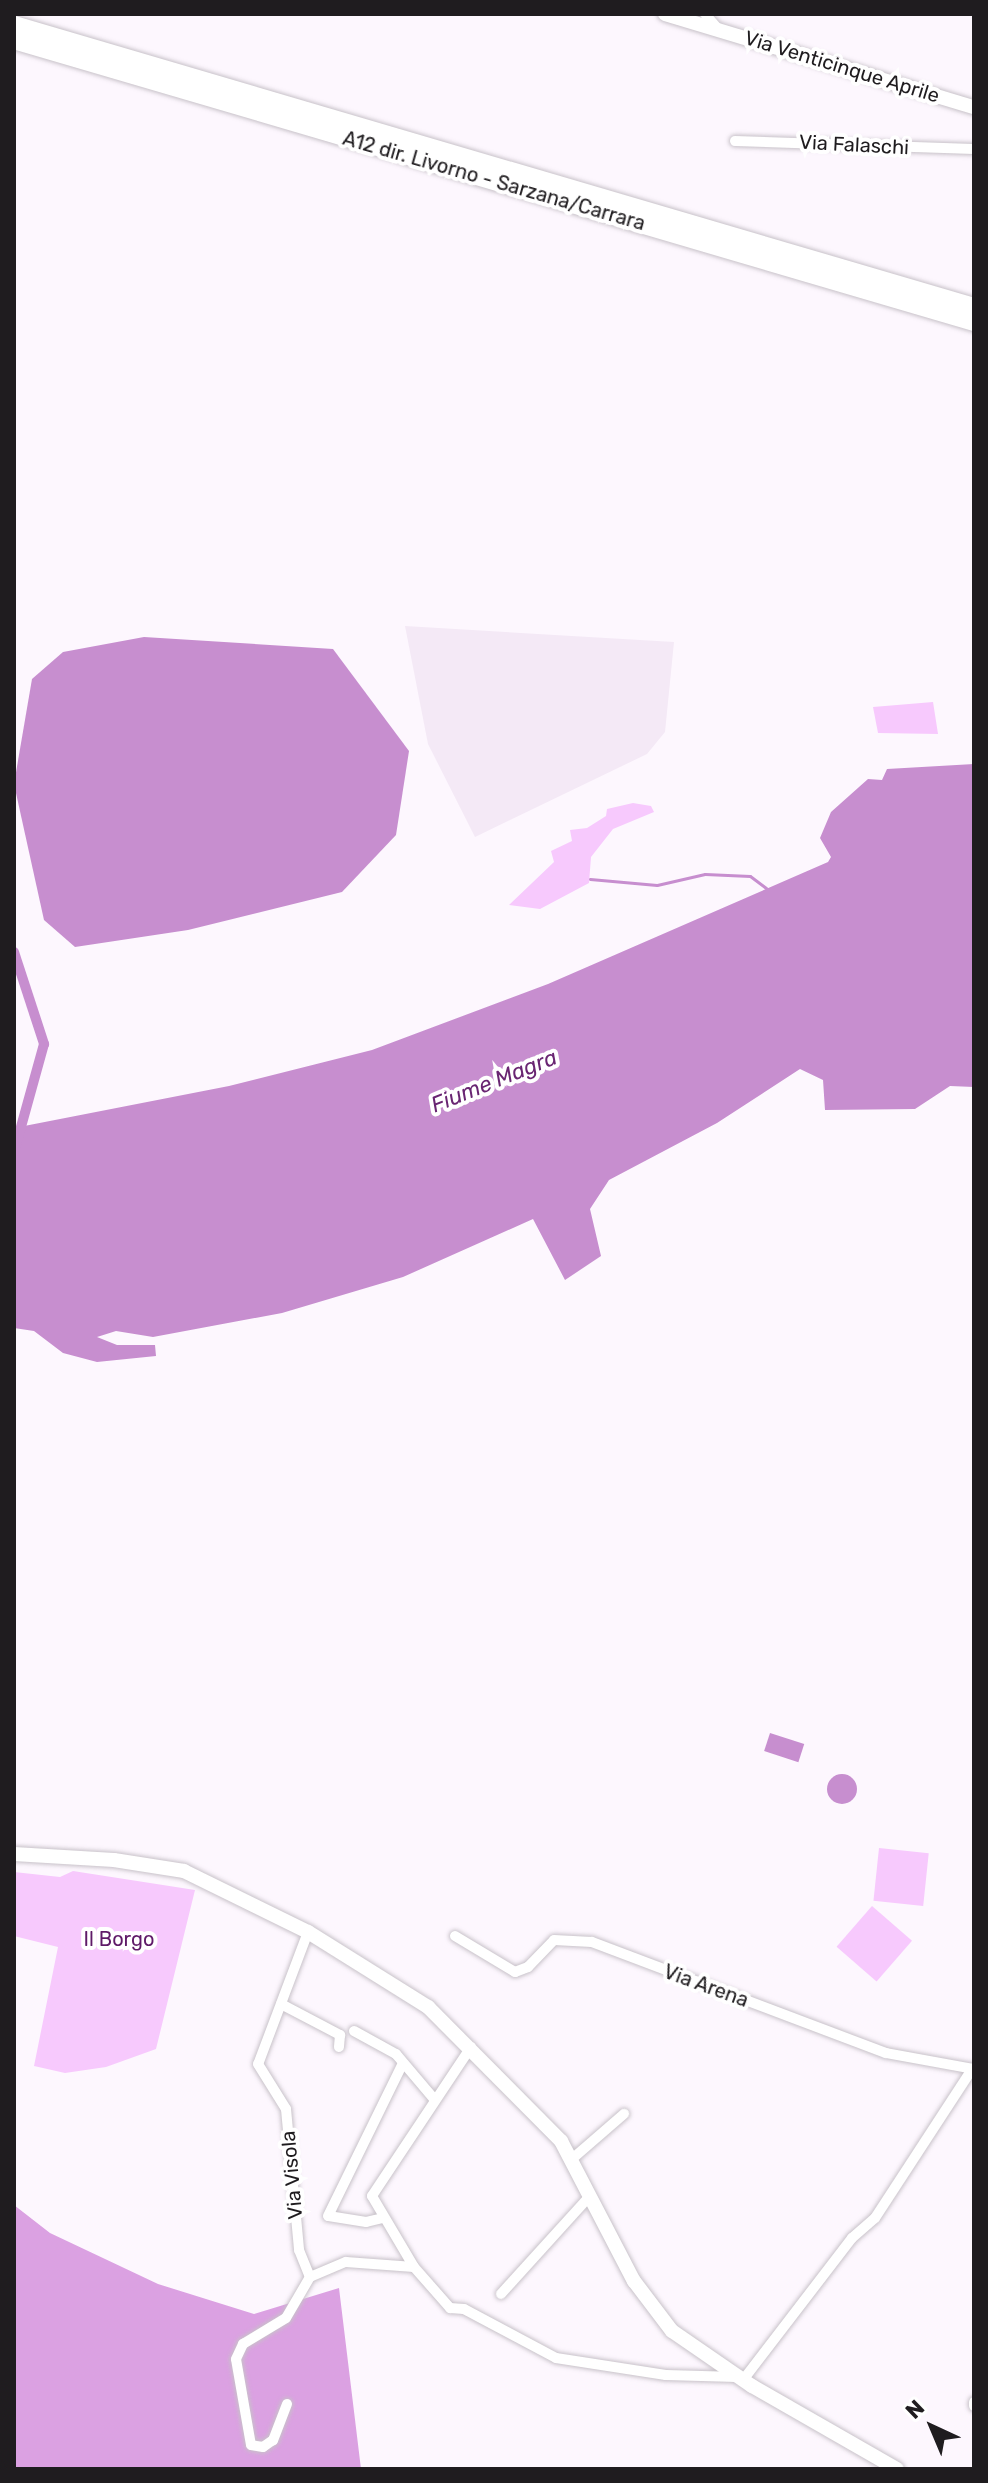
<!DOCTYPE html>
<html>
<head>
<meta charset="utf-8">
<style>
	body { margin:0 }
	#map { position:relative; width:988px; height:2483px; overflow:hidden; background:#fdf7fe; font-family:Rubik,sans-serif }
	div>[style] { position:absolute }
	.built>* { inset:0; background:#f4e9f6 }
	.green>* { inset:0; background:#f7c9fd; transform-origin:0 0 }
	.forest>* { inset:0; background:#dba1e2 }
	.water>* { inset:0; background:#c78ecf; transform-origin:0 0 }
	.round { border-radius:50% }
	.stream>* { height:3px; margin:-1.5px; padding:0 1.5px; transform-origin:1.5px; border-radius:1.5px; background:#c78ecf }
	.canal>* { height:10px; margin:-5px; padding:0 5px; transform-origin:5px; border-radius:5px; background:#c78ecf }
	.roads { filter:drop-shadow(0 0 2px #c8c2c9) drop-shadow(0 0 2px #c8c2c9) }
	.street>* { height:10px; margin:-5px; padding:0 5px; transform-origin:5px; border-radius:5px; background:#fff }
	.secondary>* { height:14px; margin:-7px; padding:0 7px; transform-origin:7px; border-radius:7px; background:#fff }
	.highway>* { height:18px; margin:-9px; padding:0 9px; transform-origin:9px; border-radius:9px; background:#fff }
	span { translate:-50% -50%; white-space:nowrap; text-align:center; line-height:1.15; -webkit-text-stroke:8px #fff; paint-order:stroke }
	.street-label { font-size:20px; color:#1f1c1f }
	.park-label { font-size:20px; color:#5f1a68 }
	.water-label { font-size:22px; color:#692572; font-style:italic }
	.frame { position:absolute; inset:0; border:16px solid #1f1c1f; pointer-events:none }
	.north { position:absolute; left:892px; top:2387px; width:80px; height:80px; -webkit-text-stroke:6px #fff; paint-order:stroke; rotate:316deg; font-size:22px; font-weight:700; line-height:32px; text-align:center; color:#1f1c1f }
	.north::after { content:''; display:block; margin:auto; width:28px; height:36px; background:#1f1c1f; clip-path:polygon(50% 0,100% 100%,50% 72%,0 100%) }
</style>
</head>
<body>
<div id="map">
	<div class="built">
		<i style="clip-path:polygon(405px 626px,674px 642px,665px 732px,647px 754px,475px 837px,428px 744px)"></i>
	</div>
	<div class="green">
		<i style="clip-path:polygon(933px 702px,938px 734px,878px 733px,873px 707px)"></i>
		<i style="clip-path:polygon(633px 803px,651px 806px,654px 812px,613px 829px,591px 857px,589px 883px,540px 909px,509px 905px,554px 862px,551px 851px,572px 841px,570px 830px,587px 828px,606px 816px,607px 809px)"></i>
		<i style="left:879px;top:1848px;width:50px;height:53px;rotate:6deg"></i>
		<i style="clip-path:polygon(73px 1871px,195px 1890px,156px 2049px,106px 2067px,65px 2073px,34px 2066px,58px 1947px,14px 1936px,14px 1872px,60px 1877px)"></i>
		<i style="left:872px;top:1906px;width:53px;height:54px;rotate:41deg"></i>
	</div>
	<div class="forest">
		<i style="clip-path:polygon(14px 2205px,50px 2233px,158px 2284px,254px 2314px,339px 2288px,361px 2469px,14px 2469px)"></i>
	</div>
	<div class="water">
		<i style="clip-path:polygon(144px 637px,333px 649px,409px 751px,396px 835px,342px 892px,188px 930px,75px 947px,44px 920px,14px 784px,32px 679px,63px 652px)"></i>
		<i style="clip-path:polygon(974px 764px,974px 1087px,950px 1086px,915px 1109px,825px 1110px,823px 1080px,800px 1069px,717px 1123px,609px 1180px,590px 1209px,601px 1256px,565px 1280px,533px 1219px,403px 1277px,282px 1313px,153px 1337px,116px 1331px,97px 1337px,117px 1345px,155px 1345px,156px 1356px,97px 1362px,63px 1353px,34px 1331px,14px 1328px,14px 1128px,229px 1086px,372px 1050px,548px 984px,828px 862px,831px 857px,820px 838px,831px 812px,868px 779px,882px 780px,887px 769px)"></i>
		<i style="left:770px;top:1733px;width:36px;height:19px;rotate:18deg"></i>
		<i class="round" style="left:827px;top:1774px;width:30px;height:30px"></i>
	</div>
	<div class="stream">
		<i style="left:590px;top:879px;width:67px;rotate:5.1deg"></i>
		<i style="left:657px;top:885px;width:49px;rotate:-12.9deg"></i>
		<i style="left:705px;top:874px;width:45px;rotate:2.5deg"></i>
		<i style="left:750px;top:876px;width:20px;rotate:37deg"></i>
	</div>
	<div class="canal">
		<i style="left:14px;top:952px;width:97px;rotate:71.9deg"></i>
		<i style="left:44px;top:1044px;width:112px;rotate:105.5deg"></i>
	</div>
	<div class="roads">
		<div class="street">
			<i style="left:705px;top:14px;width:20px;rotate:49deg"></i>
			<i style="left:735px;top:141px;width:239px;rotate:1.9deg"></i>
			<i style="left:308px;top:1932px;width:141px;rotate:110.7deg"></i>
			<i style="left:258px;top:2064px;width:53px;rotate:58.1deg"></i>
			<i style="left:286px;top:2109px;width:142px;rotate:84.7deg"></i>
			<i style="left:299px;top:2250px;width:29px;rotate:68deg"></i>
			<i style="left:455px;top:1936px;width:70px;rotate:31deg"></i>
			<i style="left:515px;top:1972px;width:14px;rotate:-21deg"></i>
			<i style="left:528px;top:1967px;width:37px;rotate:-46deg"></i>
			<i style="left:554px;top:1940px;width:38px;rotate:3deg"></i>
			<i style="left:592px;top:1942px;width:314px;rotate:20.7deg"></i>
			<i style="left:886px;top:2053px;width:89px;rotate:10.3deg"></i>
			<i style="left:281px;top:2004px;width:67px;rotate:27.7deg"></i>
			<i style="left:340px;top:2035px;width:12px;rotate:95deg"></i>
			<i style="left:354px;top:2031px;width:48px;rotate:28.7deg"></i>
			<i style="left:396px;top:2054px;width:59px;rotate:49.8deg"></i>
			<i style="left:471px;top:2047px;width:179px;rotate:123.6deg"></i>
			<i style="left:372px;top:2196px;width:82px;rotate:59.4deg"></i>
			<i style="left:414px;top:2267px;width:55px;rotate:48.7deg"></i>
			<i style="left:450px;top:2308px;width:14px;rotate:4deg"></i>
			<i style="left:464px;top:2309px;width:104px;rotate:28deg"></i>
			<i style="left:556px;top:2358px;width:111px;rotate:8.8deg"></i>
			<i style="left:666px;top:2375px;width:71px;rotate:1.6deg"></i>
			<i style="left:572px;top:2159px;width:69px;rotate:-40.9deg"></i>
			<i style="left:383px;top:2218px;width:17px;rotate:167deg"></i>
			<i style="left:366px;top:2222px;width:38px;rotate:-171deg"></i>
			<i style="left:328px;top:2216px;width:170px;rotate:-63.9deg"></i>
			<i style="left:310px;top:2277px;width:39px;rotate:-23deg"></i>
			<i style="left:346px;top:2262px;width:68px;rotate:4.2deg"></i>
			<i style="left:501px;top:2294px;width:132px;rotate:-47.8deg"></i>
			<i style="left:743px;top:2380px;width:179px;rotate:-52.5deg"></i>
			<i style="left:852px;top:2238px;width:30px;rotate:-41deg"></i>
			<i style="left:875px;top:2218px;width:178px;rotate:-56.9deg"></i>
			<i style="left:974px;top:2402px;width:4px;rotate:90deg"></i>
			<i style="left:287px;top:2404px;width:39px;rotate:111deg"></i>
			<i style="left:273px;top:2440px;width:12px;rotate:145deg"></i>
			<i style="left:263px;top:2447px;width:12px;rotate:-171deg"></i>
			<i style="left:251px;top:2445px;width:87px;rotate:-99.9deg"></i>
			<i style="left:236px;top:2359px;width:17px;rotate:-65deg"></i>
			<i style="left:243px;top:2344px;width:50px;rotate:-31.2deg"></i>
			<i style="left:286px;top:2318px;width:48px;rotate:-59.7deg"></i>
		</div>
		<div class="secondary">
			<i style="left:665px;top:14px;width:323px;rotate:16.8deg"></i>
			<i style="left:14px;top:1854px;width:100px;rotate:3.4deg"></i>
			<i style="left:114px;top:1860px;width:71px;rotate:8.9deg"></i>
			<i style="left:184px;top:1871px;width:138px;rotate:26.2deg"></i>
			<i style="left:308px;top:1932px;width:142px;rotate:32deg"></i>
			<i style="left:428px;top:2007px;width:189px;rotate:45.2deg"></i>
			<i style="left:561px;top:2141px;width:158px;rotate:62.5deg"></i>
			<i style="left:634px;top:2281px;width:63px;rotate:52.8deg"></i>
			<i style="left:672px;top:2331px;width:97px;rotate:34.5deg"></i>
			<i style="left:752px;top:2386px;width:167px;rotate:29.8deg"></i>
		</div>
		<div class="highway">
			<i style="left:14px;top:25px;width:1001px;rotate:16.37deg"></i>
			<i style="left:14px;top:40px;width:1001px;rotate:16.37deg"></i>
		</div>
	</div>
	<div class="street-label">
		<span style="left:842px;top:67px;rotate:17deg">Via Venticinque Aprile</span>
		<span style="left:854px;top:145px;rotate:3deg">Via Falaschi</span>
		<span style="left:494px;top:181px;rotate:16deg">A12 dir. Livorno - Sarzana/Carrara</span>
		<span style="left:706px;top:1986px;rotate:20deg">Via Arena</span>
		<span style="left:292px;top:2175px;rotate:-95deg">Via Visola</span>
	</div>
	<div class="park-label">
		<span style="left:119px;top:1939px">Il Borgo</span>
	</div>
	<div class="water-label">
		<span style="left:494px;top:1081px;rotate:-22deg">Fiume Magra</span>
	</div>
	<div class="frame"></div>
	<div class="north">N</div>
</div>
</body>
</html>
